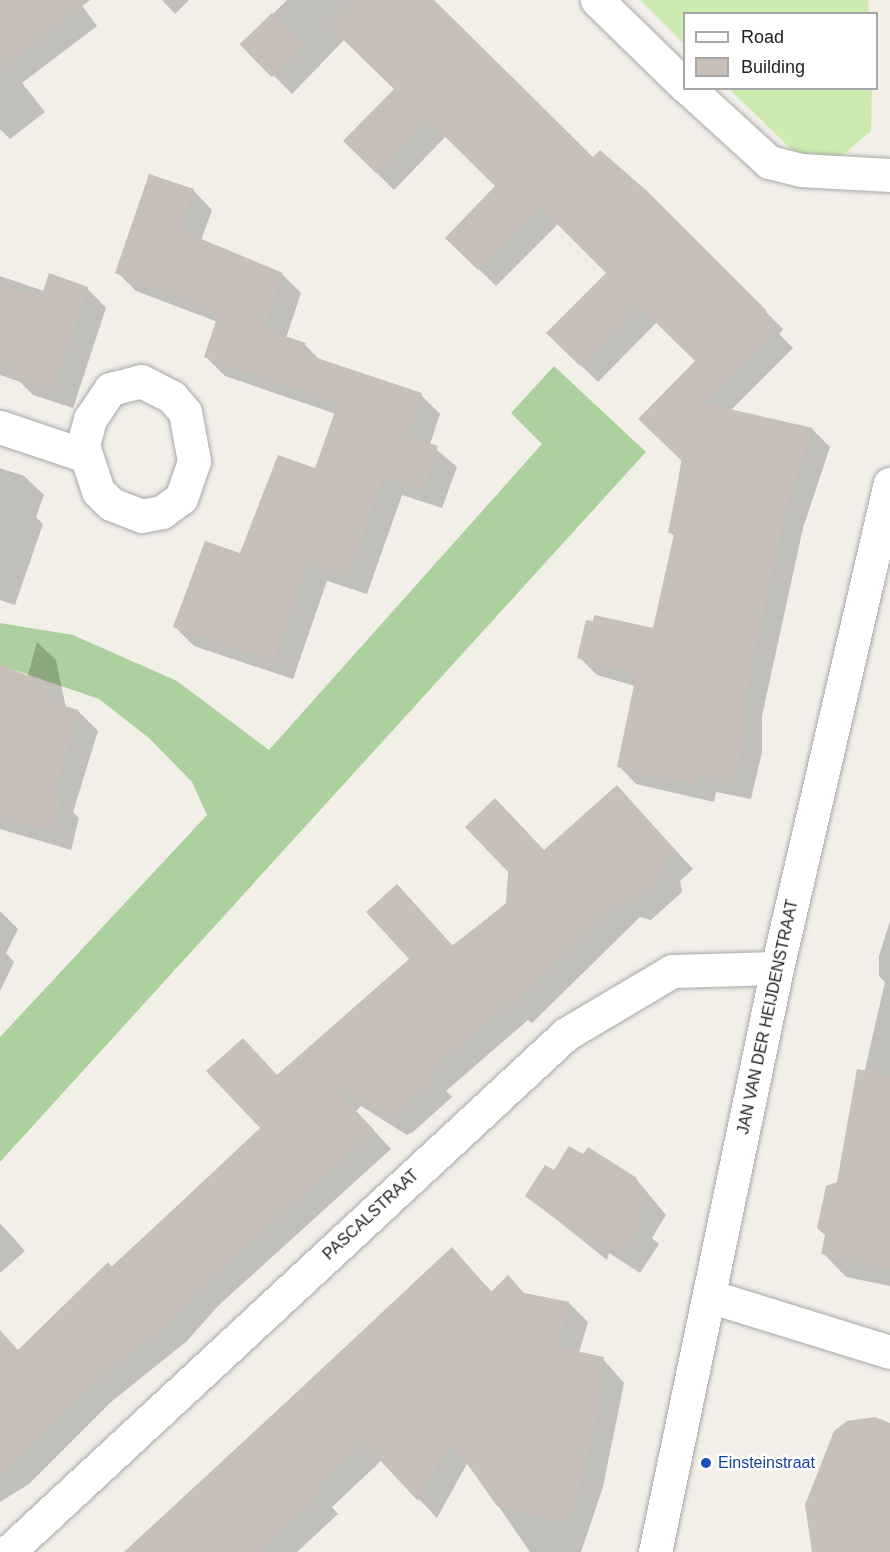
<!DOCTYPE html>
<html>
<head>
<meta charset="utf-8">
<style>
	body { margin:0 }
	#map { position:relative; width:890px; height:1552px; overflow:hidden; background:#f2efe9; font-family:Arial,sans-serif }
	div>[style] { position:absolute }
	.grass>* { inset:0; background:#cdebb0 }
	.forest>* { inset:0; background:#add19e }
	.shadow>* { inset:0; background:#0003 }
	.building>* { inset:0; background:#c7bfb8; transform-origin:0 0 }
	.roads { filter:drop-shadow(0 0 2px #a9a9a9) drop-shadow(0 0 2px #a9a9a9) }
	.minor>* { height:33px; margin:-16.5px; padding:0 16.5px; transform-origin:16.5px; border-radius:16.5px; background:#fff }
	.dots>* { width:16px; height:16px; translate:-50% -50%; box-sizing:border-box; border:3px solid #fff; border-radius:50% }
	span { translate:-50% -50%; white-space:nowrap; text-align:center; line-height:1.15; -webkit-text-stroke:5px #fff; paint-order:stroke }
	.street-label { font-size:16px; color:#222 }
	.transit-label { font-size:16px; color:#164399 }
	.left { translate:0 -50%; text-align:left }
	.legend { position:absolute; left:683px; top:12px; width:195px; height:78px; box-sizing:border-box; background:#fff; border:2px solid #a7a7a7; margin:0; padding:8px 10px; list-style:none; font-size:18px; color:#222 }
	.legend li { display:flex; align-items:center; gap:12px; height:30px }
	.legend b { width:30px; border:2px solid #a7a7a7 }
</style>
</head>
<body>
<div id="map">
	<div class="grass">
		<i style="clip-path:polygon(640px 0,868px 0,869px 13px,684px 14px,684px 44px)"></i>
		<i style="clip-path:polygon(729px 89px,872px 89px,871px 131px,838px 159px,811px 158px,791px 149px)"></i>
	</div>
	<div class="forest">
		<i style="clip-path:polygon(554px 366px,646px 452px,0 1162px,0 1037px,207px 815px,192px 782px,149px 738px,99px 699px,0 665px,0 623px,73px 635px,177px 681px,269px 750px,542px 444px,511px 413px)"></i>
	</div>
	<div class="shadow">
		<i style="clip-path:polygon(0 0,78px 0,97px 26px,22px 83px,45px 112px,10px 139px,0 129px)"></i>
		<i style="clip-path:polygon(162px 0,189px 0,175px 14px)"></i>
		<i style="clip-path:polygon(287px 0,432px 0,593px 159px,647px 193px,783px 329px,779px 334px,793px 348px,730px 411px,812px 429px,830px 447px,803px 528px,762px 716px,762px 752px,751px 799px,716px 792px,714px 802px,636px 784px,619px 766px,635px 686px,597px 675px,579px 657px,654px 630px,675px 537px,670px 532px,697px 361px,657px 322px,598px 382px,548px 333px,608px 273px,558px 224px,496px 286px,447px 238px,497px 186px,446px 136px,394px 190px,345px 141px,396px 89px,345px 39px,292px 94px,243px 44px)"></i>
		<i style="clip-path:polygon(193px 190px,212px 210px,201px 240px,282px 274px,301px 293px,286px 338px,305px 345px,321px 361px,421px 395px,440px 414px,430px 444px,457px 467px,442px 508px,402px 495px,367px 594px,327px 581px,293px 679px,194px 646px,174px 626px,316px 469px,336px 414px,225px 376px,206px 357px,218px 322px,136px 291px,117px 272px)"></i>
		<i style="clip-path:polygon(0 276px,44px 291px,87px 288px,106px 308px,73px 408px,33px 395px,20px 382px,0 375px)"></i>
		<i style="clip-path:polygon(0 468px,24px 476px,44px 495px,36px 517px,43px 524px,15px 605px,0 600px)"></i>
		<i style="clip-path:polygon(37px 642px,56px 660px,66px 708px,78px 711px,98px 731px,73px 812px,79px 818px,71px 850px,0 829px,0 691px,22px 697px)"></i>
		<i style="clip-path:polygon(635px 806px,693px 869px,680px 881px,682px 892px,651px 920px,640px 917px,532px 1023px,528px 1020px,446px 1091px,452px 1097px,413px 1132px,407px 1135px,361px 1106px,356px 1111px,391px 1149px,218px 1306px,187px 1341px,111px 1402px,29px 1484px,0 1502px,0 1356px,19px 1352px,262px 1128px,278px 1077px,507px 904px,545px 852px)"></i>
		<i style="clip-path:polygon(0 911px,18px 929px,6px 953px,14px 962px,0 991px)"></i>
		<i style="clip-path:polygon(890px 921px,890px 1286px,846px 1277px,823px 1253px,885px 982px,879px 976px,879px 956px)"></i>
		<i style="clip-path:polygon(583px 1156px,636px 1179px,666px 1215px,652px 1238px,659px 1244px,640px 1273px,609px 1253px,607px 1260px,527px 1196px)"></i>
		<i style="clip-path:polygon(0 1223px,25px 1251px,0 1273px)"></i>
		<i style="clip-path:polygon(452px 1249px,492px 1292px,569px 1303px,588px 1322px,579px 1353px,603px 1359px,624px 1383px,603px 1487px,581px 1552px,530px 1552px,468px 1462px,437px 1518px,382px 1460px,332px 1507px,338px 1514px,297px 1552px,124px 1552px)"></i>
	</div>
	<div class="building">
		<i style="clip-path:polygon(0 0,90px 0,0 69px)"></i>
		<i style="clip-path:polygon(353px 0,434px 0,593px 157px,600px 150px,648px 192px,767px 311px,762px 315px,777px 329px,703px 403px,813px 428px,786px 509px,745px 697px,745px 734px,733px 783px,698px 775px,696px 785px,617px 767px,636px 675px,577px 658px,586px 620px,593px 621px,594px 615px,653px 628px,674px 534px,668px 533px,682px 461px,638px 419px,695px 361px,638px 305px,580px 366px,546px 333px,606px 273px,540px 207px,478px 270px,445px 238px,495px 186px,428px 120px,376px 173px,343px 141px,394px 89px,328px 25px)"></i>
		<i style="left:272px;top:13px;width:46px;height:45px;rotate:46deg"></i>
		<i style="clip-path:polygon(149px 174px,194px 189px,180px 230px,283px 273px,263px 329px,306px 343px,302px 353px,422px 393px,408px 436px,438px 446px,423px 490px,383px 477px,348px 576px,308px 562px,274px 661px,173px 627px,205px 541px,240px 553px,278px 455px,315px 468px,338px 403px,204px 357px,219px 312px,115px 273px)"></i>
		<i style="clip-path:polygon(49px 273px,88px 287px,53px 390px,12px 376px,15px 368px,0 363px,0 283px,41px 297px)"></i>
		<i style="clip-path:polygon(0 664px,47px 684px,51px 702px,79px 710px,53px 795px,61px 797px,52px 831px,0 816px)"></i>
		<i style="clip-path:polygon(617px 785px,675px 850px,662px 862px,664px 873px,632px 902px,621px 899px,512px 1006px,508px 1002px,429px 1072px,435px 1078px,395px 1114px,388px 1117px,341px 1088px,338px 1092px,374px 1130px,200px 1288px,169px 1323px,92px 1384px,0 1476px,0 1330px,18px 1350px,108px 1262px,112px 1267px,260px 1128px,206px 1071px,243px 1038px,277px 1075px,409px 959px,366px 912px,397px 884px,453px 946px,506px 903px,508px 872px,465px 827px,495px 798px,544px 850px)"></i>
		<i style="clip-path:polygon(857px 1069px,890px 1075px,890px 1269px,821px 1254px,825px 1235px,817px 1228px,826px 1186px,837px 1182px)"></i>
		<i style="clip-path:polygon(569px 1146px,583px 1154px,588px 1147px,637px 1178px,632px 1185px,648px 1194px,633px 1219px,640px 1223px,620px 1255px,589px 1235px,587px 1242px,525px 1196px,545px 1165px,554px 1170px)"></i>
		<i style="clip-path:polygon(452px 1247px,491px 1292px,508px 1275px,524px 1293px,570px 1302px,557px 1347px,604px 1357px,597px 1415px,571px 1518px,566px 1522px,497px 1506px,451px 1441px,418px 1501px,363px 1442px,315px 1488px,321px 1494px,257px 1552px,126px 1552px)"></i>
		<i style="clip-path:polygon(875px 1417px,890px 1423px,890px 1552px,812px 1552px,805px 1505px,834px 1431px,847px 1421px)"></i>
	</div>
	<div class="roads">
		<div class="minor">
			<i style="left:597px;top:0;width:122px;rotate:44.3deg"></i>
			<i style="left:688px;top:88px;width:110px;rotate:42.4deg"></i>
			<i style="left:769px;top:162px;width:32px;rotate:14deg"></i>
			<i style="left:800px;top:170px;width:90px;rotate:3.2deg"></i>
			<i style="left:141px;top:381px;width:35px;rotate:27deg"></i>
			<i style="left:172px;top:397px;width:20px;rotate:49deg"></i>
			<i style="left:185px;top:412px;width:50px;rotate:79.6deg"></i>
			<i style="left:194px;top:461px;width:39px;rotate:109deg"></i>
			<i style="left:181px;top:498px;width:24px;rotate:144deg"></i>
			<i style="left:162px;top:512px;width:20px;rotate:169deg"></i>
			<i style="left:142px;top:516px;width:33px;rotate:-159deg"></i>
			<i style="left:111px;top:504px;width:18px;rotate:-135deg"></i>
			<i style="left:98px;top:491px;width:48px;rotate:-108.1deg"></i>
			<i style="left:83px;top:445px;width:27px;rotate:-75deg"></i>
			<i style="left:90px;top:419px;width:36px;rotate:-56deg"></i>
			<i style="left:110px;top:389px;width:32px;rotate:-14deg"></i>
			<i style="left:0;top:427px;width:88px;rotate:18.6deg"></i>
			<i style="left:709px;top:1296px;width:189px;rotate:17.2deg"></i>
			<i style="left:8px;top:1552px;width:761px;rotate:-42.87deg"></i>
			<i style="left:566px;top:1034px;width:123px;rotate:-30.7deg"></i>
			<i style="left:672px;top:971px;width:105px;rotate:-1.6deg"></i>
			<i style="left:655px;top:1552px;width:597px;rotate:-78.2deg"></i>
			<i style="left:777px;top:968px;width:497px;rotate:-76.9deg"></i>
		</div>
	</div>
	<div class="dots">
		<i style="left:706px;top:1463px;background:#1a4fb4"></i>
	</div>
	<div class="street-label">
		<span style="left:768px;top:1017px;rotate:-78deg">JAN VAN DER HEIJDENSTRAAT</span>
		<span style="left:371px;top:1215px;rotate:-43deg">PASCALSTRAAT</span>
	</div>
	<div class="transit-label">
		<span class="left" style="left:718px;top:1463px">Einsteinstraat</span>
	</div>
	<ul class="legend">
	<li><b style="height:8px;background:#fff"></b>Road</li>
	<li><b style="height:16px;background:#c7bfb8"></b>Building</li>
	</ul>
</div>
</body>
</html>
